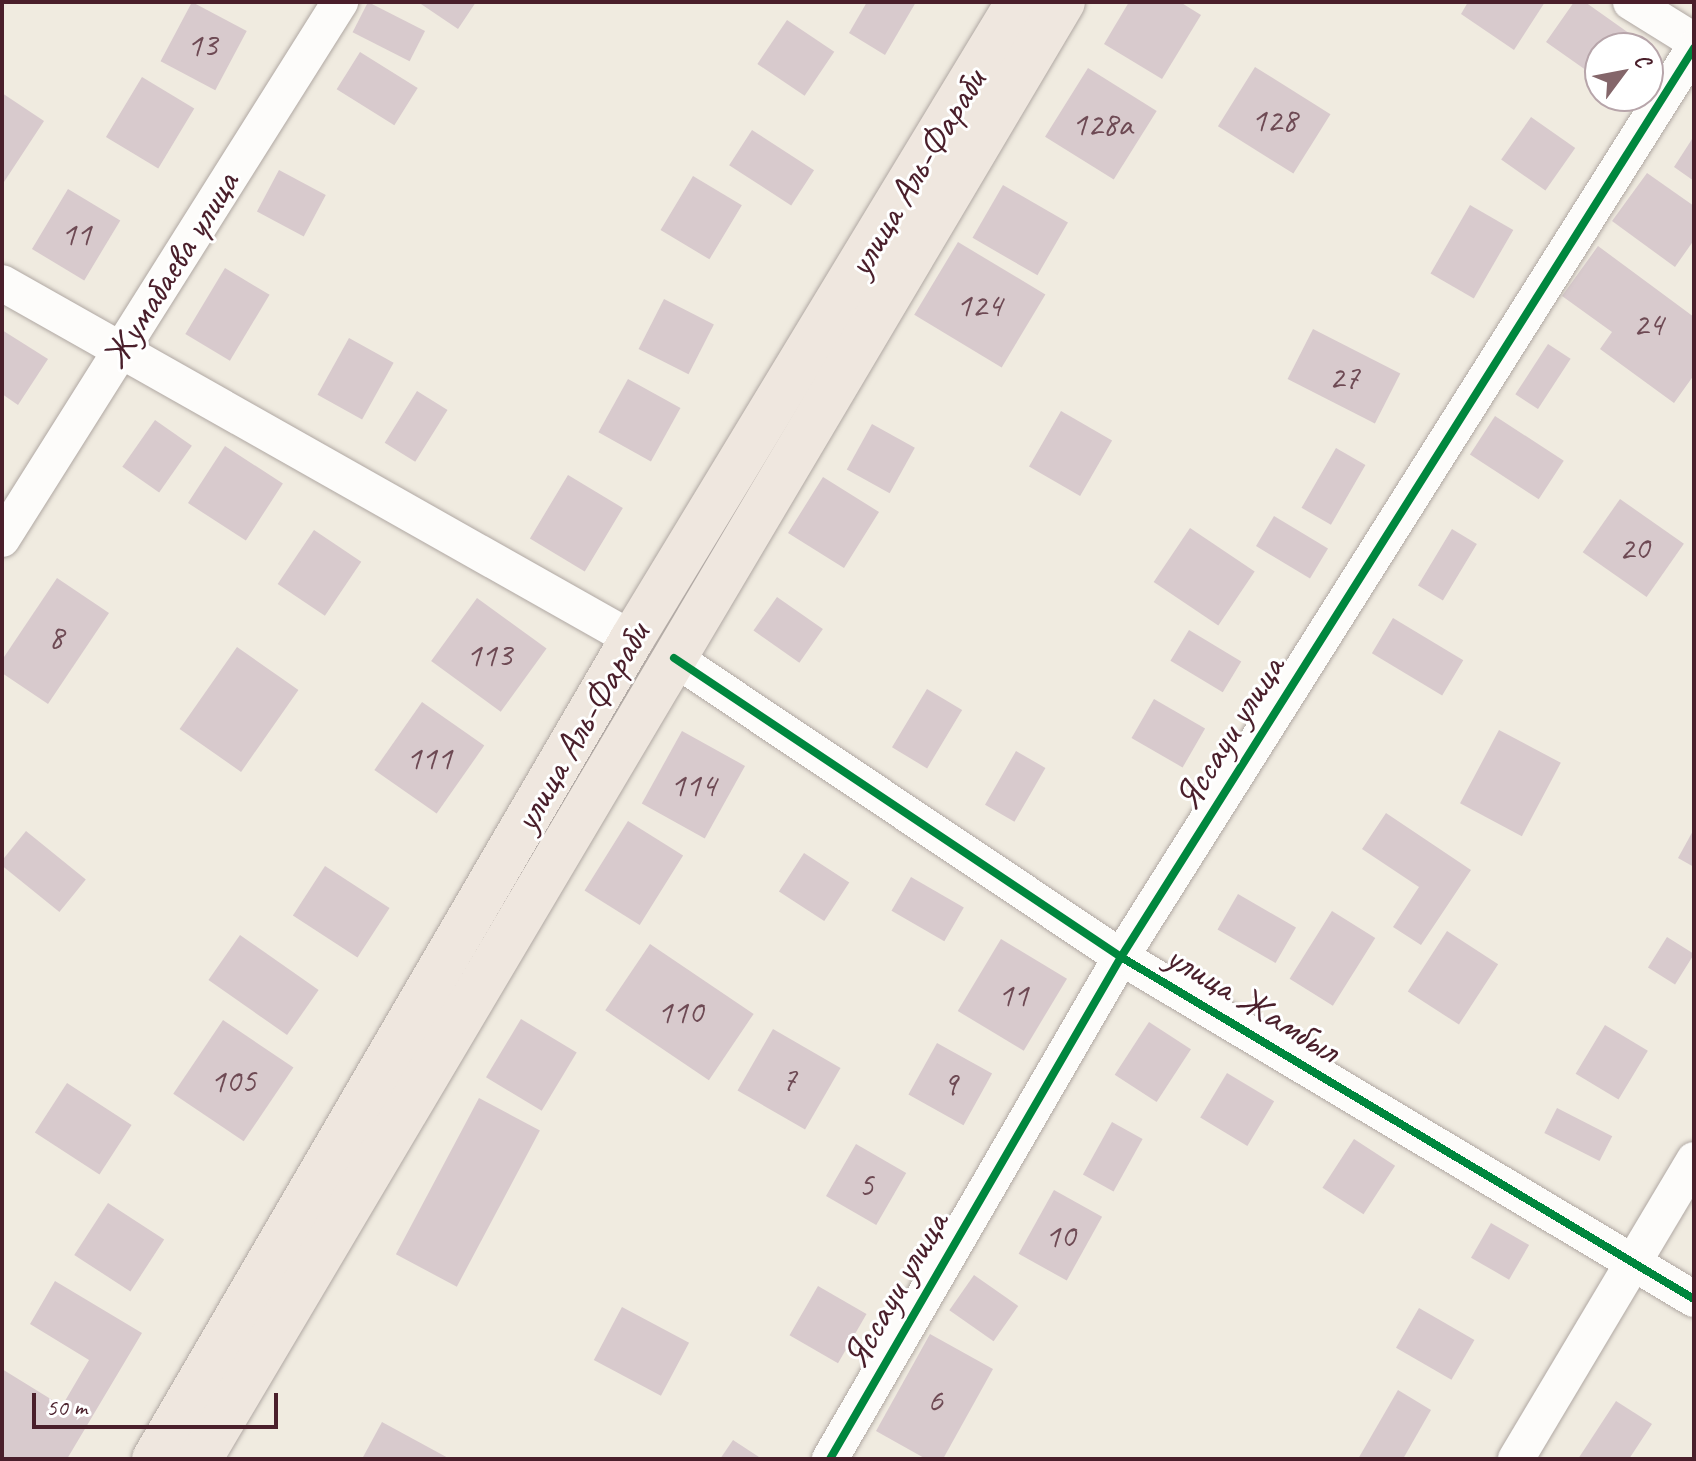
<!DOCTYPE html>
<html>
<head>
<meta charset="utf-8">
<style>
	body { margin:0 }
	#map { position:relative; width:1696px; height:1461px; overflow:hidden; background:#f0ebe0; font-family:Caveat,sans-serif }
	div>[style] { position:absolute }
	.building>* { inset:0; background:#d8cacd; transform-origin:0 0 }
	.roads { filter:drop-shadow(0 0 2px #b0a8a3) drop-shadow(0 0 2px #b0a8a3) }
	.minor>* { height:36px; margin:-18px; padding:0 18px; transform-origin:18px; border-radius:18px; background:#fdfcfa }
	.primary>* { height:44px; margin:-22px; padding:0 22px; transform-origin:22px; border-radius:22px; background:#efe7df }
	.cycleway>* { height:8px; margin:-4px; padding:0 4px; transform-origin:4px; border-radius:4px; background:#00873e }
	span { translate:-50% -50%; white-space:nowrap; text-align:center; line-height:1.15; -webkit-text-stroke:6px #fff; paint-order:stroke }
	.number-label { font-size:34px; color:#6e4a54 }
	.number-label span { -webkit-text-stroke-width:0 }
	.street-label { font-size:38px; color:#4a1f2b }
	.frame { position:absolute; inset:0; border:4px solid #4a1f2b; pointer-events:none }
	.north { position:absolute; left:1584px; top:32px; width:80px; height:80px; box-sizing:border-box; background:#fff; border:2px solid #b7a5aa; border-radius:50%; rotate:58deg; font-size:22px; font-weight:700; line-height:32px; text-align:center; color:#4a1f2b }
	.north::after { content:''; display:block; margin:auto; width:28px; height:36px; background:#84666a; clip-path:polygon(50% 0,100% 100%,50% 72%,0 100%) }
	.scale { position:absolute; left:32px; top:1393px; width:246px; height:36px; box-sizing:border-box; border:4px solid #4a1f2b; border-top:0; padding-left:10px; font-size:24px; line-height:28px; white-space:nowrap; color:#4a1f2b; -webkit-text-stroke:6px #fff; paint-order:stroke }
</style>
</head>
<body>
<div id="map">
	<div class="building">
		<i style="left:192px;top:2px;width:62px;height:67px;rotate:28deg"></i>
		<i style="left:368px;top:2px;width:64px;height:34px;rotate:27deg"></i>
		<i style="clip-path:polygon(418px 2px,476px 2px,458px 29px)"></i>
		<i style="clip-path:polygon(867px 2px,916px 2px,885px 55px,849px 33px)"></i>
		<i style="clip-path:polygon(1129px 2px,1180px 2px,1201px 15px,1162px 79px,1104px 44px)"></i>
		<i style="clip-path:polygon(1468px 2px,1545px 2px,1514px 50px,1461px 14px)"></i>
		<i style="clip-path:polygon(1574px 2px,1585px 2px,1650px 48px,1600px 48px,1600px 80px,1546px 42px)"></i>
		<i style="left:787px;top:20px;width:57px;height:53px;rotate:34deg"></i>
		<i style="left:360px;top:52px;width:68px;height:44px;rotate:32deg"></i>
		<i style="left:1255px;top:67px;width:89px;height:70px;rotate:32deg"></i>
		<i style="left:1088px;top:68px;width:81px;height:81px;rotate:32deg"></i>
		<i style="left:142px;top:77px;width:61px;height:70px;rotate:31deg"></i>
		<i style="clip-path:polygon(2px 93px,44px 121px,2px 185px)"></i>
		<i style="left:1531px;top:117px;width:54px;height:52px;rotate:35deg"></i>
		<i style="left:752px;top:130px;width:74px;height:42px;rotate:33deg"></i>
		<i style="clip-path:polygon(1694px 136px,1694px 181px,1674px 167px)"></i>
		<i style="left:279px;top:170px;width:53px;height:47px;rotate:28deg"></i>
		<i style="clip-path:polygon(1647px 173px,1694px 206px,1694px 240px,1675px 267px,1612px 221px)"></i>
		<i style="left:693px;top:176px;width:57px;height:63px;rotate:31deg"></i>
		<i style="left:1003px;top:185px;width:75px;height:61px;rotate:30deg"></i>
		<i style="left:68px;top:189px;width:61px;height:70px;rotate:31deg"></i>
		<i style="left:1470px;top:205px;width:50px;height:79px;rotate:30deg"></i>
		<i style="left:958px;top:242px;width:102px;height:85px;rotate:31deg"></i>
		<i style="clip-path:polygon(1598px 246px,1694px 317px,1694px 375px,1674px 403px,1600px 349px,1612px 332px,1562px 296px)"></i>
		<i style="left:225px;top:268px;width:52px;height:77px;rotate:31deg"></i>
		<i style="left:664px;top:299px;width:56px;height:56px;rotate:27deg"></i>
		<i style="left:1313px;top:329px;width:98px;height:56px;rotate:27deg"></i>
		<i style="clip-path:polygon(2px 330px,48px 359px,18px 405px,2px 394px)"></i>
		<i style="left:349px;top:338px;width:51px;height:65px;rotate:29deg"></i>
		<i style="left:1548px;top:344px;width:27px;height:60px;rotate:33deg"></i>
		<i style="left:628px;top:379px;width:60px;height:61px;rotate:29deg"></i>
		<i style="left:417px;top:391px;width:36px;height:61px;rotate:32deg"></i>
		<i style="left:1061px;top:411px;width:59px;height:64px;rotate:30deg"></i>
		<i style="left:1495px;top:416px;width:82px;height:46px;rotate:33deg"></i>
		<i style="left:155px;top:420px;width:45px;height:57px;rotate:35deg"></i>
		<i style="left:872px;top:424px;width:49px;height:52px;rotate:29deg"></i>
		<i style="left:225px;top:446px;width:69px;height:68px;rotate:33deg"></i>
		<i style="left:1336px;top:448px;width:34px;height:69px;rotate:30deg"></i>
		<i style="left:568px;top:475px;width:64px;height:74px;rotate:31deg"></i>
		<i style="left:823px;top:477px;width:66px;height:66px;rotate:32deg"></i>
		<i style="left:1620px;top:499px;width:78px;height:65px;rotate:35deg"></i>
		<i style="left:1274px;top:516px;width:63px;height:35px;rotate:31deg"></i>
		<i style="left:1190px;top:528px;width:78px;height:65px;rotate:34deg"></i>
		<i style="left:1452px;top:529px;width:29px;height:66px;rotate:31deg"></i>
		<i style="left:314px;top:530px;width:57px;height:65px;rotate:34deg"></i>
		<i style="clip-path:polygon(57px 578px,109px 613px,48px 704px,2px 673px,2px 660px)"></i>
		<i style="left:777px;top:597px;width:56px;height:41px;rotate:35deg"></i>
		<i style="left:477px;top:598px;width:86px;height:78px;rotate:36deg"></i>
		<i style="left:1393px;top:618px;width:82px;height:41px;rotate:31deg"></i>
		<i style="left:1189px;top:630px;width:61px;height:36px;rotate:31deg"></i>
		<i style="left:237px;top:647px;width:75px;height:100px;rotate:35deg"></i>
		<i style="left:927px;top:689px;width:41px;height:68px;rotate:31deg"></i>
		<i style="left:1154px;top:699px;width:59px;height:45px;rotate:30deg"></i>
		<i style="left:422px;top:702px;width:76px;height:83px;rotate:35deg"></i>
		<i style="left:1499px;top:730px;width:70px;height:83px;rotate:28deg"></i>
		<i style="left:682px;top:731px;width:72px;height:83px;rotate:29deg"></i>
		<i style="left:1016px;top:751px;width:34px;height:62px;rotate:30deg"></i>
		<i style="clip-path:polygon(1386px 813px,1471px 870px,1421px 945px,1393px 927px,1419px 887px,1362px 849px)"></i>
		<i style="left:628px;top:821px;width:65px;height:82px;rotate:32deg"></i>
		<i style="clip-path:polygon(1694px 829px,1694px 867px,1678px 858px)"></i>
		<i style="left:26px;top:831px;width:77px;height:42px;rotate:39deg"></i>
		<i style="left:804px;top:853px;width:54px;height:46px;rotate:33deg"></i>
		<i style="left:325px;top:866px;width:77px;height:59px;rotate:33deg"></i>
		<i style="left:911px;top:877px;width:61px;height:39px;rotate:30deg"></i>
		<i style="left:1238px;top:894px;width:67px;height:41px;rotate:30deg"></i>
		<i style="left:1332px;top:911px;width:51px;height:80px;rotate:32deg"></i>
		<i style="left:1447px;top:931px;width:61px;height:72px;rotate:33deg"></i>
		<i style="left:240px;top:935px;width:96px;height:55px;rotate:35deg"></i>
		<i style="left:1667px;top:937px;width:32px;height:36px;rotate:32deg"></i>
		<i style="left:1001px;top:939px;width:77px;height:84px;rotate:31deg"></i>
		<i style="left:650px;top:944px;width:125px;height:80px;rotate:34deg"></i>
		<i style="left:521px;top:1019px;width:65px;height:68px;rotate:31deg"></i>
		<i style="left:223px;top:1020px;width:85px;height:89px;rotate:34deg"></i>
		<i style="left:1149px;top:1022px;width:50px;height:63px;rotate:33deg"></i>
		<i style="left:1605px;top:1025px;width:50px;height:57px;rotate:31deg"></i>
		<i style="left:773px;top:1029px;width:78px;height:71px;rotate:30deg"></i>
		<i style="left:937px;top:1043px;width:63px;height:59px;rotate:29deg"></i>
		<i style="left:1227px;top:1073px;width:55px;height:52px;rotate:31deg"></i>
		<i style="left:67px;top:1083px;width:77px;height:59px;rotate:33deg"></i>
		<i style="left:479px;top:1098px;width:69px;height:177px;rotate:28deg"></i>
		<i style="left:1557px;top:1108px;width:62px;height:28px;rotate:27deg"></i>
		<i style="left:1112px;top:1122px;width:35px;height:60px;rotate:29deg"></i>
		<i style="left:1354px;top:1139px;width:49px;height:58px;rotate:33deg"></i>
		<i style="left:856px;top:1144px;width:58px;height:60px;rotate:30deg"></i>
		<i style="left:1054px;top:1190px;width:55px;height:73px;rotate:29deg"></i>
		<i style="left:108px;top:1203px;width:67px;height:62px;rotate:33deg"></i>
		<i style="left:1491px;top:1223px;width:44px;height:40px;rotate:30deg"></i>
		<i style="left:974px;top:1275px;width:54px;height:43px;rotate:35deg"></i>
		<i style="clip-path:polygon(55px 1281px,142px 1333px,67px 1459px,2px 1459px,2px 1369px,62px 1406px,89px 1360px,30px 1324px)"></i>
		<i style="left:818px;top:1286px;width:56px;height:57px;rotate:30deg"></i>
		<i style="left:622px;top:1307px;width:76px;height:60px;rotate:28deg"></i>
		<i style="left:1419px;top:1308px;width:64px;height:46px;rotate:30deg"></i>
		<i style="clip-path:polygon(930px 1334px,993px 1369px,943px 1459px,926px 1459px,876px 1431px)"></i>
		<i style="clip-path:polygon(1398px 1390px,1431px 1410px,1403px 1459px,1358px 1459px)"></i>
		<i style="clip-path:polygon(1616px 1401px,1652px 1424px,1629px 1459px,1578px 1459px)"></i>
		<i style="clip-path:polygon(382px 1422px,450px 1459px,362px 1459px)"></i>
		<i style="clip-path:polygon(733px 1440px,762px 1459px,720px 1459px)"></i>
	</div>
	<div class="roads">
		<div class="minor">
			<i style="left:1631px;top:2px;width:74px;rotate:31.8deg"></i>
			<i style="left:2px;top:283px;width:724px;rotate:29.47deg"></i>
			<i style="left:2px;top:539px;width:635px;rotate:-57.81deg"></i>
			<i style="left:674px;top:658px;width:538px;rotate:33.78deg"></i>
			<i style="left:1121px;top:957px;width:667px;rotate:30.83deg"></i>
			<i style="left:830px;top:1459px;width:580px;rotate:-59.9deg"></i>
			<i style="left:1121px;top:957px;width:1075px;rotate:-57.77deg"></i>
			<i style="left:1516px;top:1459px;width:348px;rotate:-59.2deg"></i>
		</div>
		<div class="primary">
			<i style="left:154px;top:1459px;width:949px;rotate:-59.76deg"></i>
			<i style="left:632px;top:639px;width:745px;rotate:-58.79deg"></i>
			<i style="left:200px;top:1459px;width:1693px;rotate:-59.36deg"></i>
		</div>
	</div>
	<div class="cycleway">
		<i style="left:674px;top:658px;width:538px;rotate:33.78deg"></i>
		<i style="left:1121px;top:957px;width:667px;rotate:30.83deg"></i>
		<i style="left:830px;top:1459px;width:580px;rotate:-59.9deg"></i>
		<i style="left:1121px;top:957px;width:1075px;rotate:-57.77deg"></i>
	</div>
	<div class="number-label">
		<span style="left:202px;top:45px">13</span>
		<span style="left:1274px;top:120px">128</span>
		<span style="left:1102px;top:124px">128а</span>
		<span style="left:76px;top:234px">11</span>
		<span style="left:979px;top:305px">124</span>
		<span style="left:1648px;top:324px">24</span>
		<span style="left:1344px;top:377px">27</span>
		<span style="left:1634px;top:548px">20</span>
		<span style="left:56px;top:637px">8</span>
		<span style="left:489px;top:655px">113</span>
		<span style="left:429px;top:758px">111</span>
		<span style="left:693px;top:785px">114</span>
		<span style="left:1013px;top:995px">11</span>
		<span style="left:680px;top:1012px">110</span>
		<span style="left:789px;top:1079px">7</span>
		<span style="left:233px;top:1081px">105</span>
		<span style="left:950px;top:1084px">9</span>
		<span style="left:866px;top:1185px">5</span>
		<span style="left:1060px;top:1236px">10</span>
		<span style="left:935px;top:1400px">6</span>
	</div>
	<div class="street-label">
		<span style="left:916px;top:173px;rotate:-59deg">улица Аль-Фараби</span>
		<span style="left:170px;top:270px;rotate:-58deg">Жумабаева улица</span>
		<span style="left:581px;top:727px;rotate:-60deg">улица Аль-Фараби</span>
		<span style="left:1229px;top:733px;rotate:-58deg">Яссауи улица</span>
		<span style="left:1253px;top:1003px;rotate:31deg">улица Жамбыл</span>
		<span style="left:895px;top:1290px;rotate:-60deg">Яссауи улица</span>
	</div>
	<div class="frame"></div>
	<div class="north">С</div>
	<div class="scale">50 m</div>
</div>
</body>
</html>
